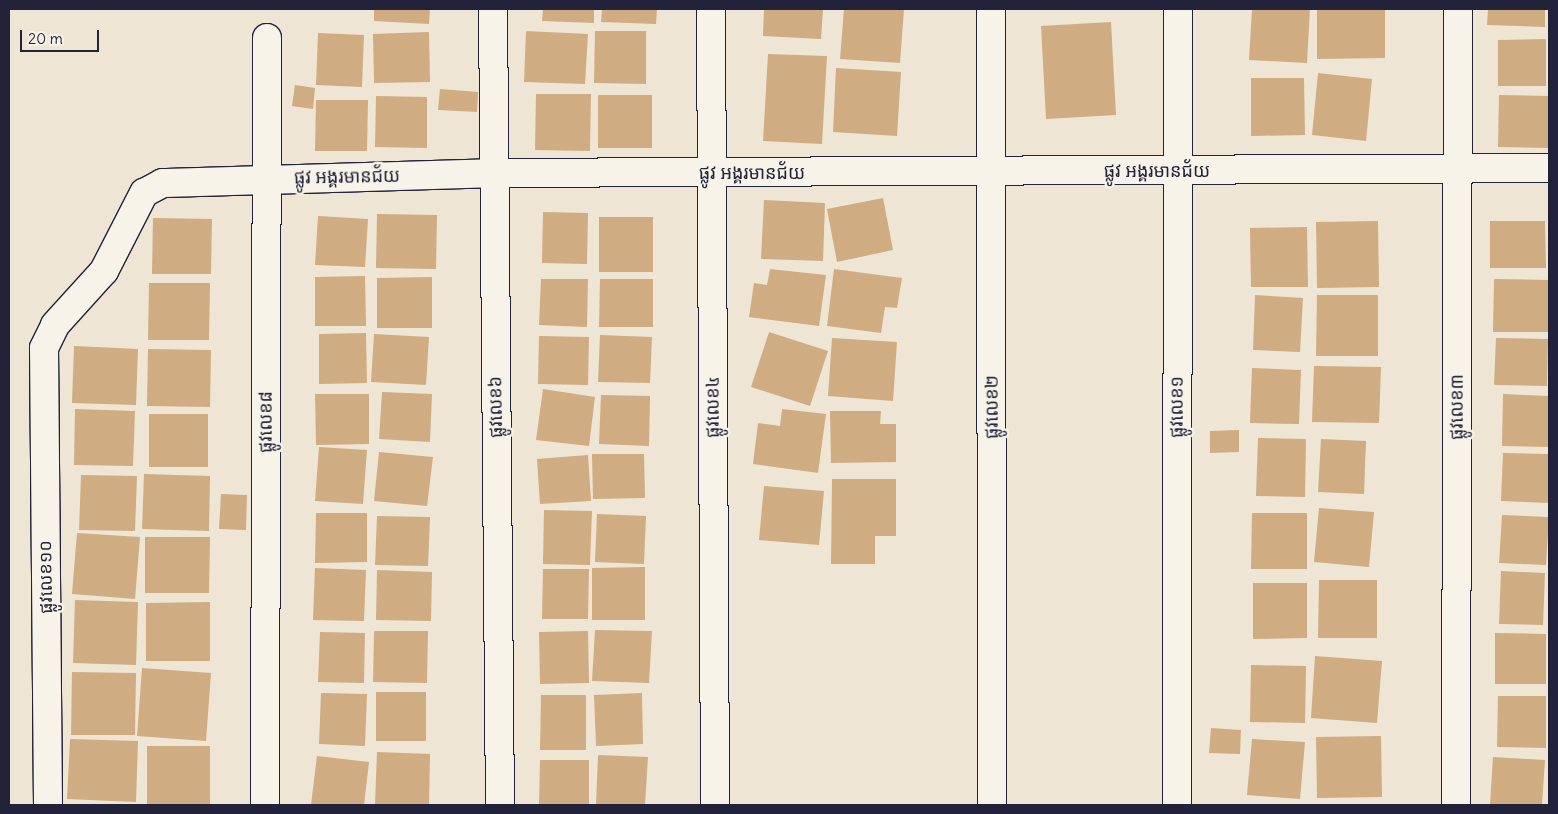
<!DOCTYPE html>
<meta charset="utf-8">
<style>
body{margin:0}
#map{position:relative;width:1558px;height:814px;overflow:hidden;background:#efe5d4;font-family:Delius,"Noto Sans Khmer",sans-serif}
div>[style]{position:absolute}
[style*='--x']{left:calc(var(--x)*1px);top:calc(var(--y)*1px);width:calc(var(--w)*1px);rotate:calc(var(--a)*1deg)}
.building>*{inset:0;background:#cfac82}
.roads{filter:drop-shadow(1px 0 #22223b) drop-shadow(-1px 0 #22223b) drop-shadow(0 1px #22223b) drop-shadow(0 -1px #22223b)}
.street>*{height:28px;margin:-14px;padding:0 14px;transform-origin:14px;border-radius:14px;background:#f7f3e8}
span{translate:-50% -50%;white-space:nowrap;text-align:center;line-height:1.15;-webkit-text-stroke:5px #f7f3e8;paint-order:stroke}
.street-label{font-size:18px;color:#22223b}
.frame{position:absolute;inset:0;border:10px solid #22223b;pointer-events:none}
.scale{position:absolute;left:20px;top:30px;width:79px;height:22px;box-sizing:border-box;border:2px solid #22223b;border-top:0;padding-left:6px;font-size:15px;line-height:18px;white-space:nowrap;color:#22223b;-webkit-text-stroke:4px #f7f3e8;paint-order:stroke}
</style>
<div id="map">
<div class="building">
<i style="clip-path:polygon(374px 9px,430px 9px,429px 24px,374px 21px)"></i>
<i style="clip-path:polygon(543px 9px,594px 9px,594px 23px,542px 21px)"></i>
<i style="clip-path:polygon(602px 9px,657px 9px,656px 24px,601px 22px)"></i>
<i style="clip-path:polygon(764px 9px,823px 9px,821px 39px,763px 36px)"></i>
<i style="clip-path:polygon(844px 9px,904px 9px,900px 63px,840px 59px)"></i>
<i style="clip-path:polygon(1252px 9px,1310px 9px,1307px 63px,1249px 60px)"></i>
<i style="clip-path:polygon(1317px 9px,1385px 9px,1385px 58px,1317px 59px)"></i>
<i style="clip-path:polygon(1488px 9px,1545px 9px,1545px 27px,1487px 25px)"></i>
<i style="clip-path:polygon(1111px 22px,1116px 115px,1046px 119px,1041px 26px)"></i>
<i style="clip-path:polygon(526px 31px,588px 34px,585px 84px,524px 82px)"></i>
<i style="clip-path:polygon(595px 31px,646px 31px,646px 84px,594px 83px)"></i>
<i style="clip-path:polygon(429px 32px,430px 82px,374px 83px,373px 34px)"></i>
<i style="clip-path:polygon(318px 33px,364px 35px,362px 87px,316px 85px)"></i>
<i style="clip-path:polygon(1546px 39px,1546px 86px,1498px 86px,1498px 40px)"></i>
<i style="clip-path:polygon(768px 54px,827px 56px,822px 144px,763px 141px)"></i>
<i style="clip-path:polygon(836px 68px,901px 72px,897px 136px,833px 132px)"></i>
<i style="clip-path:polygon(1318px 73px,1372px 79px,1366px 141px,1312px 135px)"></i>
<i style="clip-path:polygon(1251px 78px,1304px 78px,1305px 135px,1251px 136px)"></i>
<i style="clip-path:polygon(295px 85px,315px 88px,313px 109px,292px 106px)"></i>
<i style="clip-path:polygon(440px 89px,478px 92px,477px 112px,438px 110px)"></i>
<i style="clip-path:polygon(536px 94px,591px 94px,590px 151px,535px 150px)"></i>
<i style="clip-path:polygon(598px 95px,652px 95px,652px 148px,598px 148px)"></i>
<i style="clip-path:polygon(1499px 95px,1549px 96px,1548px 148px,1498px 147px)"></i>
<i style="clip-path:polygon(376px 96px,427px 97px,427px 148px,375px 147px)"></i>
<i style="clip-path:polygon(316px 100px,368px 100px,367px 151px,315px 151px)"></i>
<i style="clip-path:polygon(883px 198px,893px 250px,837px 262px,827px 209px)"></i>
<i style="clip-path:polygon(764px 200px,825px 203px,823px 261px,761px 259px)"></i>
<i style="clip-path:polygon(543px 212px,588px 213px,587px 264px,542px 263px)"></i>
<i style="clip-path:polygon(377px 214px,437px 215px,436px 269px,376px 268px)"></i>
<i style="clip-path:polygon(318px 216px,368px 219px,365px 267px,315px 265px)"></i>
<i style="clip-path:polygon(599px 217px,653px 217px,653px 272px,599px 272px)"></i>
<i style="clip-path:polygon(153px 218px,212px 219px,211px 274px,152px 274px)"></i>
<i style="clip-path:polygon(1378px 221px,1379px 287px,1317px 288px,1316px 222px)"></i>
<i style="clip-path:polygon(1490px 221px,1545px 221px,1546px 268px,1490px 268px)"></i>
<i style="clip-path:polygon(1307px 227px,1308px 287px,1251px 287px,1250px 228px)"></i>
<i style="clip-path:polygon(770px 269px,826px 275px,819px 326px,749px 317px,754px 283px,767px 285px)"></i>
<i style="clip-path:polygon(834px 269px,902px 278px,897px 308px,885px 307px,881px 333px,827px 326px)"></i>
<i style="clip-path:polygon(365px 276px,366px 326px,315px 326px,315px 277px)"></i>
<i style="clip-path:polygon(432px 277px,432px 328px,377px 328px,377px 278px)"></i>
<i style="clip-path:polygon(541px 279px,588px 279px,587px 327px,539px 325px)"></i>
<i style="clip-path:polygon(600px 279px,653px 279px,653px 327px,599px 327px)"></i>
<i style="clip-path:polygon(1494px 279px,1549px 280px,1548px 332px,1493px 332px)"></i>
<i style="clip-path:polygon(149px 283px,210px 283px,209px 340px,148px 340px)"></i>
<i style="clip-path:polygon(1255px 295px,1303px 298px,1300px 352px,1253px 350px)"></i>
<i style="clip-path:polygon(1317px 295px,1378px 295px,1378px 356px,1316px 356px)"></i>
<i style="clip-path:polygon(769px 332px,828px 351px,810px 406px,751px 387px)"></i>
<i style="clip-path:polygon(366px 333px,367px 383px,319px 384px,319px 334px)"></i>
<i style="clip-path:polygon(374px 334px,429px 337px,426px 385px,371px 382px)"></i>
<i style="clip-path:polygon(600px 335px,652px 337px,650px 383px,598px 382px)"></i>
<i style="clip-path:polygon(539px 336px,589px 337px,588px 385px,538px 384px)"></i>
<i style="clip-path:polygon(832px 338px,897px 342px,893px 401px,828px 396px)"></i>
<i style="clip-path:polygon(1496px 338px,1548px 339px,1547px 386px,1494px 385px)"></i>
<i style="clip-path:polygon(74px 346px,138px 349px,136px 405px,72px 403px)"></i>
<i style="clip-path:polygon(148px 349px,211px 350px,210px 407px,147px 406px)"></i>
<i style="clip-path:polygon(1314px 366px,1381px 367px,1379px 423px,1312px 422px)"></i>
<i style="clip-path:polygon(1252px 368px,1301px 370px,1299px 424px,1250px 423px)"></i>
<i style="clip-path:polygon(543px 389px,595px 397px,589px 446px,536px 440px)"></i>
<i style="clip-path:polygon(382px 392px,432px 394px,430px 442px,379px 439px)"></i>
<i style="clip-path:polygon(315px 394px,369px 394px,369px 444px,316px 445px)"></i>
<i style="clip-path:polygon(1503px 394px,1549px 396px,1549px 447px,1502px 446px)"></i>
<i style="clip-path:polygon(601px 395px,650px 396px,649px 446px,599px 444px)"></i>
<i style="clip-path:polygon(75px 409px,135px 411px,133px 466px,74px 465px)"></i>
<i style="clip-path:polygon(782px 409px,826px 414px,818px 473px,753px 464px,758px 423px,780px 426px)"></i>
<i style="clip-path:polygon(830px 411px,881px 411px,880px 424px,896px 424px,896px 462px,831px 463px)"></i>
<i style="clip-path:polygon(149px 414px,208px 414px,208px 467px,149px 467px)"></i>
<i style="clip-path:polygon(1239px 430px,1239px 452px,1210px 453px,1210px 431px)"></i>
<i style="clip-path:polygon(1258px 438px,1306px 439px,1305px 497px,1256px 496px)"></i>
<i style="clip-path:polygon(1321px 439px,1366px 441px,1364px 494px,1318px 492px)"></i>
<i style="clip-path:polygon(319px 447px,367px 450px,363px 504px,315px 501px)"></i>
<i style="clip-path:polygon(379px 452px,433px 457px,427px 506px,374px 501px)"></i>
<i style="clip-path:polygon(1503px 453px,1549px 454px,1549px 503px,1501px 501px)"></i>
<i style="clip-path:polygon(592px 454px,644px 454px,645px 498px,593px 499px)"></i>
<i style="clip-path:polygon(588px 455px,591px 501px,540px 504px,537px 459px)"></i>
<i style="clip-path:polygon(144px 474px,210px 476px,209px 531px,142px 529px)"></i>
<i style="clip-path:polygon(81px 475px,137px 476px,135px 531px,79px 530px)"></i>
<i style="clip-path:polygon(832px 479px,896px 479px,896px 536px,875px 536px,875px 564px,831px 564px)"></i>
<i style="clip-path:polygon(764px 486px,824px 491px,819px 545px,759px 540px)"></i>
<i style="clip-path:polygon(221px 494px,247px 495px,246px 530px,219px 529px)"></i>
<i style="clip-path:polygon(1319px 508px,1374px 512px,1369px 567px,1314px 562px)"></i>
<i style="clip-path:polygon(544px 510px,592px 511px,590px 565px,543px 564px)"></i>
<i style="clip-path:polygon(316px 513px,367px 513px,367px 562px,315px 563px)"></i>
<i style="clip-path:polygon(1252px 513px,1307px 513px,1307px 569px,1251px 569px)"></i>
<i style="clip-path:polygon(597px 514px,646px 516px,644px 564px,595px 562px)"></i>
<i style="clip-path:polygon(1502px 515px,1549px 517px,1546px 565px,1499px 563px)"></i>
<i style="clip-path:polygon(377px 516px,430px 517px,428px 566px,375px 565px)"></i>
<i style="clip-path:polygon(77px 533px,140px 537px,135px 599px,72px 594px)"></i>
<i style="clip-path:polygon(145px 537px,210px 537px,209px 593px,145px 593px)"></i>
<i style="clip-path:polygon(645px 567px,645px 620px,592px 620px,592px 568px)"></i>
<i style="clip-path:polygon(315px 568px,366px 570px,364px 621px,313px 620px)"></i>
<i style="clip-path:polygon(543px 569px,589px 569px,588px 619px,542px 619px)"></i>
<i style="clip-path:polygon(377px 570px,432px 572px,431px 621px,376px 620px)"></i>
<i style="clip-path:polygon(1501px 571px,1545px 573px,1543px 625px,1499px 624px)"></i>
<i style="clip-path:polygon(1319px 580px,1377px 580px,1377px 638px,1318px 638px)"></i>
<i style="clip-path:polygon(1253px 583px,1307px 583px,1307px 638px,1253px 639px)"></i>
<i style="clip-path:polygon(75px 600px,138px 602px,136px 665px,73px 663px)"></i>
<i style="clip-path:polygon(210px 602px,210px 661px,146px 661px,146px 603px)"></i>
<i style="clip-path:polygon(595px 630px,652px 631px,649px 683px,592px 681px)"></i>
<i style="clip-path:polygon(374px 631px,428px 631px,427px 683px,373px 682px)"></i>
<i style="clip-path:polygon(588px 631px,589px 683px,540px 684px,539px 632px)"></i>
<i style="clip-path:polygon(320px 632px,365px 633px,364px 683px,318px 682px)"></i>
<i style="clip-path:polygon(1495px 633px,1546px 634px,1546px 684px,1495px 684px)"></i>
<i style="clip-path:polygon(1315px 656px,1382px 661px,1377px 723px,1311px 718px)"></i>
<i style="clip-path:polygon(1251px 665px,1306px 666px,1305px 723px,1250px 722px)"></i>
<i style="clip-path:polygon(142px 668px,211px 673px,206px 741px,137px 736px)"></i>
<i style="clip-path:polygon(72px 672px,136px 673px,135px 735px,71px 735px)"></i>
<i style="clip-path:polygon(376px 692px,426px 692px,426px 741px,376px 741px)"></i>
<i style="clip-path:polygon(321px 693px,367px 694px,365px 746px,319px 744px)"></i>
<i style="clip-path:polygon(642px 693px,643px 744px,596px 746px,594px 695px)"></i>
<i style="clip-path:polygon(541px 695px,586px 695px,586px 750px,540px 750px)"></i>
<i style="clip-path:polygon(1498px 696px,1546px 696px,1546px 748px,1497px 747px)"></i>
<i style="clip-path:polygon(1211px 728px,1241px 730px,1240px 754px,1209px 753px)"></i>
<i style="clip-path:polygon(1381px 736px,1382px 797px,1317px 798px,1316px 737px)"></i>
<i style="clip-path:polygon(70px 739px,138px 741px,136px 802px,67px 799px)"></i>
<i style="clip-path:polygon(1252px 739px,1305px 742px,1300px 799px,1247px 795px)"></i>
<i style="clip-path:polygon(147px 746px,210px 746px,210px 804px,147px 804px)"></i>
<i style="clip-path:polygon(377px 752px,430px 754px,429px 805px,375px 805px)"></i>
<i style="clip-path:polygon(598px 755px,648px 757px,645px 805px,596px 805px)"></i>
<i style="clip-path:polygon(317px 756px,369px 762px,364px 805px,311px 805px)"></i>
<i style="clip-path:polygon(1493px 757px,1545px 760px,1542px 805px,1490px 805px)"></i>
<i style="clip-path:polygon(540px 760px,589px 760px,589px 805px,539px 805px)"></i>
</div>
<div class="roads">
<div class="street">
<i style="--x:493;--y:9;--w:796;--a:89.5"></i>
<i style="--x:711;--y:9;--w:796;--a:89.71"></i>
<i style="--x:991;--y:9;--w:796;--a:89.93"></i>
<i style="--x:48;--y:805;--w:457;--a:-90.5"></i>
<i style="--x:44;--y:348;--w:25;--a:-64"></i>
<i style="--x:55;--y:325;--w:73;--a:-47.8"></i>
<i style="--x:104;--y:271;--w:88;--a:-62.9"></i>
<i style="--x:144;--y:193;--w:21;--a:-28"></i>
<i style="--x:163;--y:183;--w:330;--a:-1.7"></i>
<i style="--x:493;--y:173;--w:1056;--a:-0.27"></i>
<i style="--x:265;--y:805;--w:767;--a:-89.85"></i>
<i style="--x:1177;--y:805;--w:796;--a:-89.93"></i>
<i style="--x:1456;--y:805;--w:796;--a:-89.86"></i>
</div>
</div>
<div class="street-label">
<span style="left:1157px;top:171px">ផ្លូវ អង្គរមានជ័យ</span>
<span style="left:752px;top:173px">ផ្លូវ អង្គរមានជ័យ</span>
<span style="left:347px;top:177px;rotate:-1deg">ផ្លូវ អង្គរមានជ័យ</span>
<span style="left:496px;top:407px;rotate:-91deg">ផ្លូវលេខ៦</span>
<span style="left:713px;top:407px;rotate:-90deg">ផ្លូវលេខ៤</span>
<span style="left:992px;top:407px;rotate:-90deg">ផ្លូវលេខ២</span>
<span style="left:1177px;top:407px;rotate:-90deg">ផ្លូវលេខ១</span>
<span style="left:1457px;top:407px;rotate:-90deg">ផ្លូវលេខ៣</span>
<span style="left:266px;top:422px;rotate:-90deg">ផ្លូវលេខ៨</span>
<span style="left:46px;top:577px;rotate:-91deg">ផ្លូវលេខ១០</span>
</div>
<div class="frame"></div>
<div class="scale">20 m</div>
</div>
